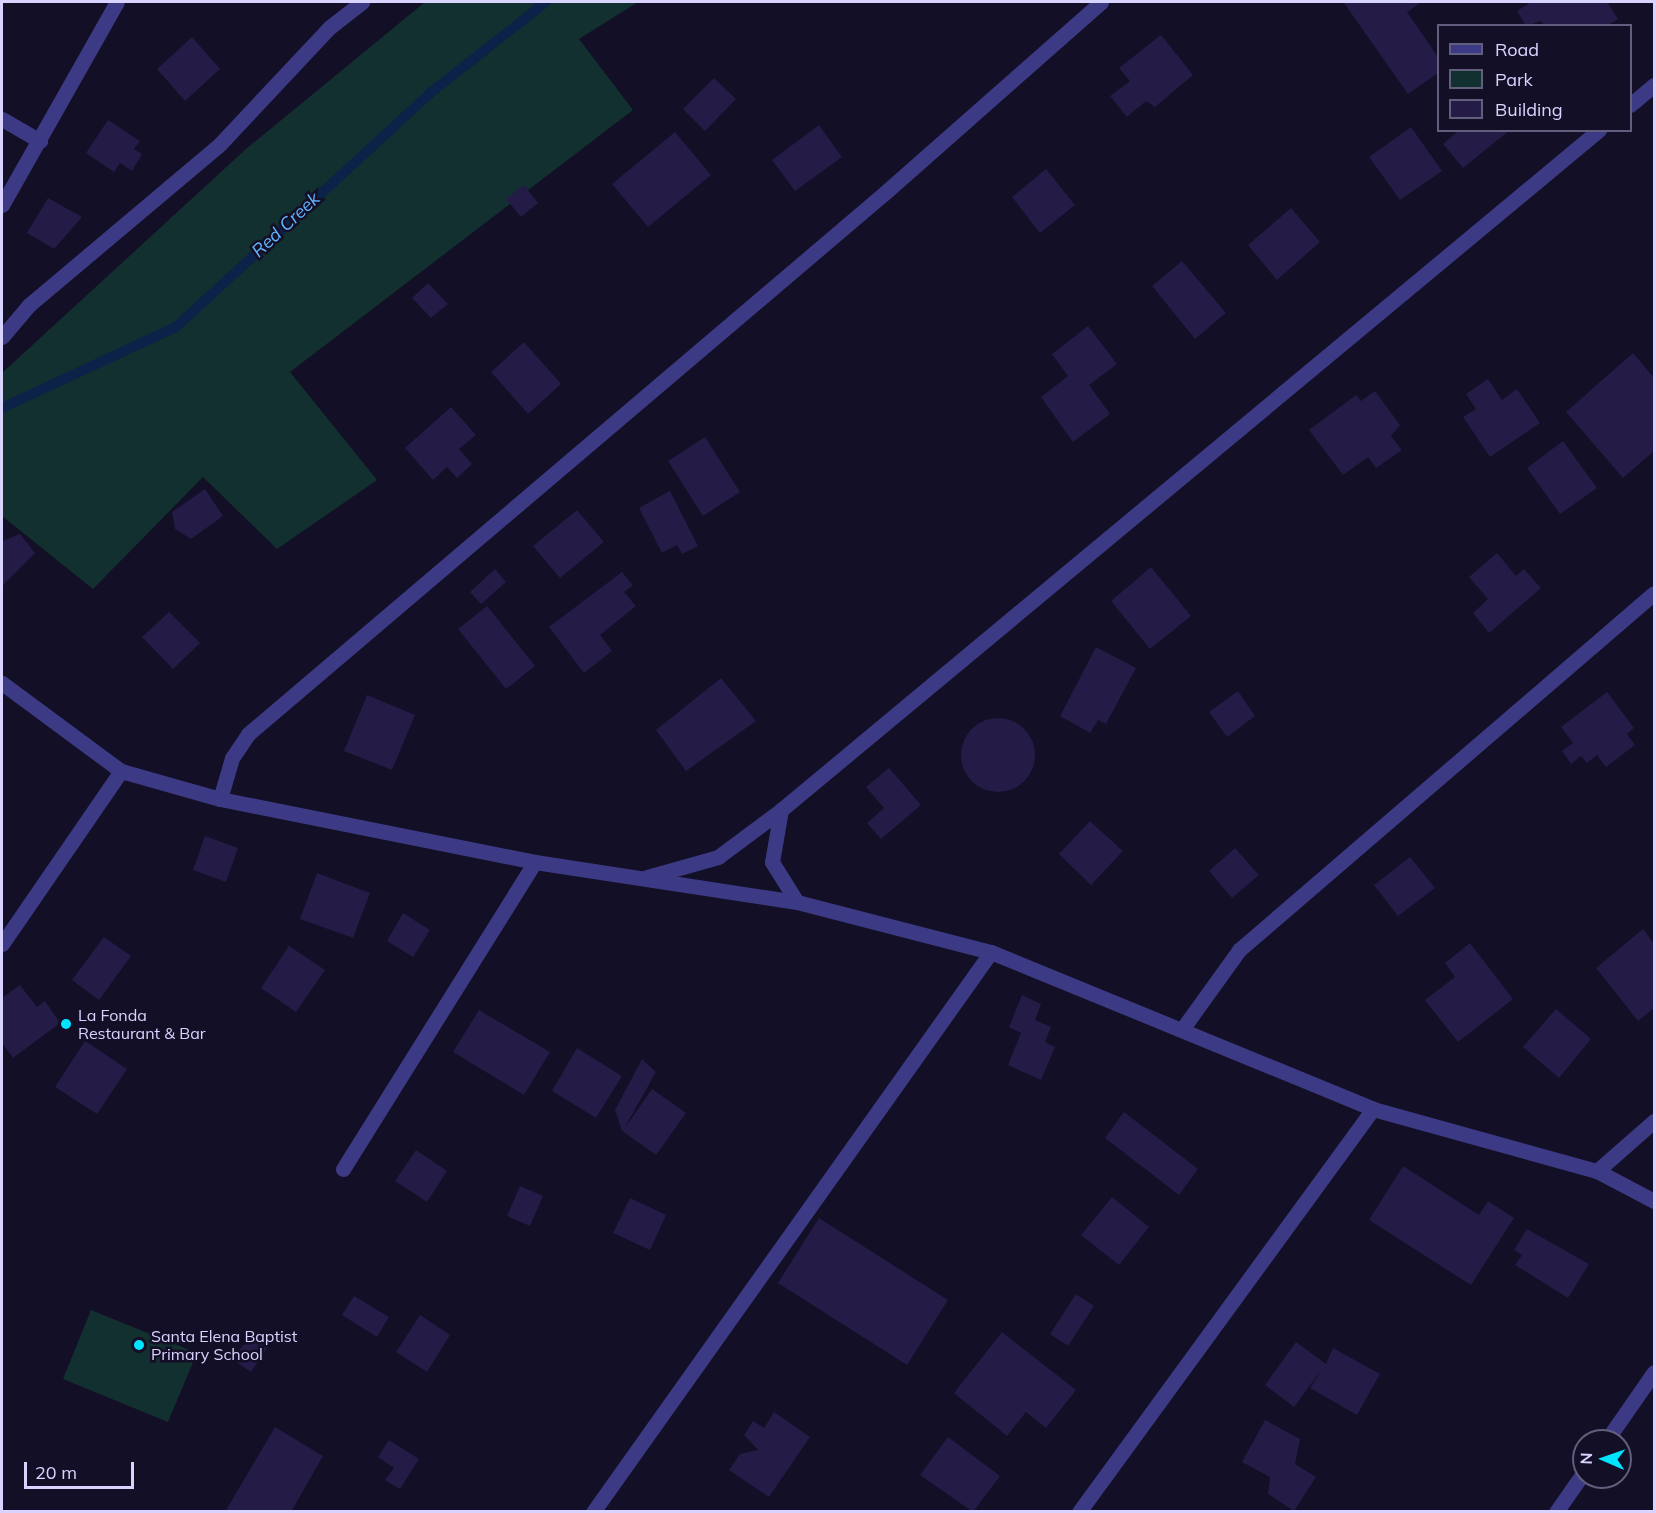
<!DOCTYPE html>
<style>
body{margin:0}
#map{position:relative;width:1656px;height:1513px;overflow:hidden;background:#130f26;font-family:Mulish,sans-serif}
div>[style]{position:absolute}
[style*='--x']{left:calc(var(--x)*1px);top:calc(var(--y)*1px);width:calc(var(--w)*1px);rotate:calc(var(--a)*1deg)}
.green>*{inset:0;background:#12302f}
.stream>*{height:10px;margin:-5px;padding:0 5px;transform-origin:5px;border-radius:5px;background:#0c2248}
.building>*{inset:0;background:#241b47}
.round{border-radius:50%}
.minor>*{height:15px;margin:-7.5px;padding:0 7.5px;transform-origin:7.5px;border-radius:7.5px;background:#3d3a85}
.dots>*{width:16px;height:16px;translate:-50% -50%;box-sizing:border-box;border:3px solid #130f26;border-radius:50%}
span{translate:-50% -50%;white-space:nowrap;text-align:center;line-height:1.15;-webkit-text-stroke:5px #130f26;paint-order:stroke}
.poi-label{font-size:16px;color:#d9d4ff}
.left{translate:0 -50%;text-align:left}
.water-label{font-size:18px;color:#62b6ff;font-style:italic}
.frame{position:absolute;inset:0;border:3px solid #d9d4ff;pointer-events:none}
.legend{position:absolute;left:1437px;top:24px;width:195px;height:108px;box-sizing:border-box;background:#130f26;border:2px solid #625e7d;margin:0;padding:8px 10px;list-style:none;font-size:18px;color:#d9d4ff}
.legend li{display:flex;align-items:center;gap:12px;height:30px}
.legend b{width:30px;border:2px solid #625e7d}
.north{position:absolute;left:1572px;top:1429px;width:60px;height:60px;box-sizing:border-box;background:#130f26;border:2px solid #625e7d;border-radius:50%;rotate:272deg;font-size:16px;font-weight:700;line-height:24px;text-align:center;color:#d9d4ff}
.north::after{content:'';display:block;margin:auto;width:21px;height:27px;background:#00e5ff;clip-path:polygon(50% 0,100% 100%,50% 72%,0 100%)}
.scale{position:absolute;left:24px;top:1462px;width:110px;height:27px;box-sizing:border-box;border:3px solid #d9d4ff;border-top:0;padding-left:8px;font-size:18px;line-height:21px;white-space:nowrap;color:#d9d4ff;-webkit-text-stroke:4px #130f26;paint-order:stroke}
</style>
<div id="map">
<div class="green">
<i style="clip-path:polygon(425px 2px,638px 2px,579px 39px,633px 110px,290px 372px,377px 480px,277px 549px,203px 477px,93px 589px,2px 516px,2px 373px,246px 149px)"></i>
<i style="clip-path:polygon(91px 1310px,197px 1353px,168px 1422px,63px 1379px)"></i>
</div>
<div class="stream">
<i style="--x:2;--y:408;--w:192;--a:-25"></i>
<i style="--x:176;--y:327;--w:344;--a:-42.6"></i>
<i style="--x:429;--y:94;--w:149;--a:-38.2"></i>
</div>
<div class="building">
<i style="clip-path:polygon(1422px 2px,1407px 12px,1438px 57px,1438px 73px,1408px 94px,1344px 3px)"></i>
<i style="clip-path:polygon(1531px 2px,1607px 2px,1618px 19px,1607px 26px,1544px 26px,1541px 21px,1526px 26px,1517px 11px)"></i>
<i style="clip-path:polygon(1161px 35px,1193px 75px,1155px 107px,1146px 101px,1127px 117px,1110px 96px,1130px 81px,1119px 68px)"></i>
<i style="clip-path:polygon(192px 37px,220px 69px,185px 101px,157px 69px)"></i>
<i style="clip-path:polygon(714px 78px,736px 99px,705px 131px,683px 109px)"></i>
<i style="clip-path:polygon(108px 120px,140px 141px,134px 149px,142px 154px,132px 171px,120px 163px,114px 172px,86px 153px)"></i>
<i style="clip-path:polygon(819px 125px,842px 157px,795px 191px,772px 160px)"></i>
<i style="clip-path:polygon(1411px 127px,1442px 171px,1400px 200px,1369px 157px)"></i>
<i style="clip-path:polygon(1459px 130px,1510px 130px,1463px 168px,1443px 144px)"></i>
<i style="clip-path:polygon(675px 132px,711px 175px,648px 227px,612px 184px)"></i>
<i style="clip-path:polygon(1046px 169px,1075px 205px,1040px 233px,1012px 197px)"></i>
<i style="clip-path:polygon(524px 185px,538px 203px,521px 217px,506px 199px)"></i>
<i style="clip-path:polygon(48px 198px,82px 217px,54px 249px,27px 233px)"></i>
<i style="clip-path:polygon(1291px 208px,1320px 242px,1277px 280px,1248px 245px)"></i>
<i style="clip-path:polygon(1182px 261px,1226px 313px,1195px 339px,1152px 286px)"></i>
<i style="clip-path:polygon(428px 283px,448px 304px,431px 318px,412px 298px)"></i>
<i style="clip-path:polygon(1088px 326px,1117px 364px,1089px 385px,1110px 414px,1073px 442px,1041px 397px,1068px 376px,1052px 354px)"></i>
<i style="clip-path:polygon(524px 342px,561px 384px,528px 414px,491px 372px)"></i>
<i style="clip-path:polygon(1633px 353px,1654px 378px,1654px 451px,1623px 478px,1566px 412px)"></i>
<i style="clip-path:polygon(1488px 379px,1502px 400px,1517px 389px,1540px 423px,1490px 457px,1463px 417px,1476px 409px,1466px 394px)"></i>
<i style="clip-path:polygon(1375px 391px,1400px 425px,1391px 436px,1402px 450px,1376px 468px,1368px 457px,1343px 475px,1309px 430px,1356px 395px,1361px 401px)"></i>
<i style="clip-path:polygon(451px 407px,476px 435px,459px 449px,472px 464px,457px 478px,447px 467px,433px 480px,405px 448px)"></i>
<i style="clip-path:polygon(705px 437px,740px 492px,703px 516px,668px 461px)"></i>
<i style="clip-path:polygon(1563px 441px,1597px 488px,1560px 514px,1527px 468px)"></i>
<i style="clip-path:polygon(205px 489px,223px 516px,191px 539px,175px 529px,172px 512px)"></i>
<i style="clip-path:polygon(670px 491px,698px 546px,682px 554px,677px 545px,662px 553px,639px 508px)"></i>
<i style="clip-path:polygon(577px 510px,604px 542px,560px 578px,533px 546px)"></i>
<i style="clip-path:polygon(20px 534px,35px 553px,2px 586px,2px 541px)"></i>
<i style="clip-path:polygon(1497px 553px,1516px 576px,1524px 569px,1541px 588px,1489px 633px,1473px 613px,1488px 599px,1469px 577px)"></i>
<i style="clip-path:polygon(1151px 567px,1191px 616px,1150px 649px,1111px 601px)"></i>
<i style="clip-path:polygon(495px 569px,506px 582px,481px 604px,470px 592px)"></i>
<i style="clip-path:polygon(622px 572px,633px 585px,624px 592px,636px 606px,600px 635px,612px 651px,584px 673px,549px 627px)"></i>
<i style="clip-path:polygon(487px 606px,535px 666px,506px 689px,458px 629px)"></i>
<i style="clip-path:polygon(169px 612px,200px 643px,173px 669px,142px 637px)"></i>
<i style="clip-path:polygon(1096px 647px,1136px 668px,1106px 724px,1098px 720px,1090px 733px,1060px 716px)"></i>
<i style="clip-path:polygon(721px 678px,756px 721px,686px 771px,656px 730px)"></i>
<i style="clip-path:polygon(1238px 691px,1255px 716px,1227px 737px,1209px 712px)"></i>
<i style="clip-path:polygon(1607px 692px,1634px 728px,1627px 734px,1635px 745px,1606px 767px,1597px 755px,1587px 763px,1581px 756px,1571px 764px,1562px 751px,1573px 743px,1561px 727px)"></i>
<i style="clip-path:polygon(367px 695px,415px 715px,392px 770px,344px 751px)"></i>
<i class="round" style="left:961px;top:718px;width:74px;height:74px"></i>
<i style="clip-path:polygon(889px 768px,921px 805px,881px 839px,867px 823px,884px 808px,866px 787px)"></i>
<i style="clip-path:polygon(1090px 821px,1123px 851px,1091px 885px,1059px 854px)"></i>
<i style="clip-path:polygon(205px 836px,238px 848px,226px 882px,193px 870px)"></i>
<i style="clip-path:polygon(1235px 848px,1259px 875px,1232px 898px,1209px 871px)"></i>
<i style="clip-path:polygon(1410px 857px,1435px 888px,1398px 916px,1374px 885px)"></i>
<i style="clip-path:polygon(317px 873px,370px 893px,353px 938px,300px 919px)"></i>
<i style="clip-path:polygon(403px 913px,430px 930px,413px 957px,387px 941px)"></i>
<i style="clip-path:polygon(1643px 929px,1654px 944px,1654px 1008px,1638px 1021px,1596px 968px)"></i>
<i style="clip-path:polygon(104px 937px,131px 956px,99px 1000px,72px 980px)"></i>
<i style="clip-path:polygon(1470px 943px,1513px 999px,1458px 1042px,1425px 1000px,1455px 977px,1445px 963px)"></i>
<i style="clip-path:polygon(289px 946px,325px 970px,296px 1012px,261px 988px)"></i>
<i style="clip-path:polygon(20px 985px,37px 1007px,45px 1001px,60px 1023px,13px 1058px,2px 1043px,2px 998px)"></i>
<i style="clip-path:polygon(1022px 995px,1041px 1004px,1035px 1020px,1051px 1027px,1045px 1042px,1055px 1047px,1041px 1080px,1008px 1065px,1021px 1033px,1009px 1027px)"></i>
<i style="clip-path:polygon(1556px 1009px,1591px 1039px,1559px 1078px,1523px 1047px)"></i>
<i style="clip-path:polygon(479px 1010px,550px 1052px,524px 1095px,453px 1052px)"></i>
<i style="clip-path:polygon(85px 1041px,127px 1069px,97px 1114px,55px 1087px)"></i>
<i style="clip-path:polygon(577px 1048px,622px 1076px,596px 1118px,552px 1091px)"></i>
<i style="clip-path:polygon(642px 1059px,656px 1072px,624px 1129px,652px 1089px,686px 1113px,656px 1155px,622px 1131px,615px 1110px)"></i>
<i style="clip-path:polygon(1124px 1112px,1198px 1169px,1179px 1195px,1105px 1138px)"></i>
<i style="clip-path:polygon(416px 1150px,447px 1171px,427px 1202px,395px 1181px)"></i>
<i style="clip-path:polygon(1403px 1166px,1479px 1215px,1488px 1201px,1514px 1218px,1471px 1285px,1369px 1220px)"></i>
<i style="clip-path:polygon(520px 1186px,543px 1196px,530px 1226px,507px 1216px)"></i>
<i style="clip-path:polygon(1112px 1197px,1149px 1227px,1119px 1265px,1081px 1235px)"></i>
<i style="clip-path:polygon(630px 1198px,666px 1215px,650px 1250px,613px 1233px)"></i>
<i style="clip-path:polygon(819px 1218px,948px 1300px,907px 1365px,778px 1283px)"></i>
<i style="clip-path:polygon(1527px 1229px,1589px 1264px,1568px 1298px,1515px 1265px,1522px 1255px,1514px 1250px)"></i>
<i style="clip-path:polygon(1076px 1294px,1094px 1306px,1068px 1346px,1050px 1334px)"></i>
<i style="clip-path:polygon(354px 1296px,389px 1317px,377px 1337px,342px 1315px)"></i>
<i style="clip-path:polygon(420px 1315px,450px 1335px,427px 1372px,396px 1352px)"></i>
<i style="clip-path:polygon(254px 1329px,269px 1345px,251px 1372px,233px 1360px)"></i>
<i style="clip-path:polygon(1002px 1332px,1076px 1390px,1046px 1428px,1026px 1412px,1007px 1436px,954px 1393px)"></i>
<i style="clip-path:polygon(1296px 1342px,1326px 1364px,1333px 1348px,1380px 1374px,1357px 1415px,1310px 1388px,1322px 1369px,1294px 1407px,1265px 1385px)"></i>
<i style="clip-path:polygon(774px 1412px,810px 1437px,769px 1497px,729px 1470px,740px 1454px,758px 1450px,744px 1435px,753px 1421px,764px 1428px)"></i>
<i style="clip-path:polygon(1265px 1420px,1300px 1439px,1295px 1464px,1316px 1477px,1294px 1511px,1268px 1494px,1270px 1477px,1242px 1462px)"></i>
<i style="clip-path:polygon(275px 1427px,323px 1456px,291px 1512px,225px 1512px)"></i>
<i style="clip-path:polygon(948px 1437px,1000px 1476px,973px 1512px,920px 1475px)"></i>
<i style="clip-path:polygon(389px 1440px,419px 1459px,400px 1489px,385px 1480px,394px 1468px,378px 1457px)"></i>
</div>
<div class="minor">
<i style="--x:1630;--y:105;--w:31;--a:-40"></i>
<i style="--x:2;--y:119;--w:44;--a:30.1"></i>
<i style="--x:2;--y:205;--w:233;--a:-60.5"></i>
<i style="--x:2;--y:337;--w:42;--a:-49.8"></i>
<i style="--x:29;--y:305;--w:250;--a:-40.1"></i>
<i style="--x:220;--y:144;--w:161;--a:-46.8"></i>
<i style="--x:330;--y:27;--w:41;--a:-38"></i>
<i style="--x:2;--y:683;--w:148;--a:36.5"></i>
<i style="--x:121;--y:771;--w:103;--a:15.8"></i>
<i style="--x:220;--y:799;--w:321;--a:11.3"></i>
<i style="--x:535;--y:862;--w:265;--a:8.7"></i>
<i style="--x:797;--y:902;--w:200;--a:14.5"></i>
<i style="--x:991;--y:952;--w:413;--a:22.3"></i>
<i style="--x:1373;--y:1109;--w:232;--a:15.5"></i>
<i style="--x:1597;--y:1171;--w:64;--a:27.8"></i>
<i style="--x:220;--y:799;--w:43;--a:-73.7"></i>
<i style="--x:232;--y:758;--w:29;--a:-56"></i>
<i style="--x:248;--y:734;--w:840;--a:-40.36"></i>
<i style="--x:888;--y:190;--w:284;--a:-41.4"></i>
<i style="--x:781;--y:810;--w:53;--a:99.8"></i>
<i style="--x:772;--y:862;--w:47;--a:58"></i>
<i style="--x:647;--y:877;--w:74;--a:-15.7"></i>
<i style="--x:718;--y:857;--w:79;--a:-36.7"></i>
<i style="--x:781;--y:810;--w:1064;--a:-39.74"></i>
<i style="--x:2;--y:944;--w:210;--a:-55.5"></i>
<i style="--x:1183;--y:1028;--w:96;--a:-54.3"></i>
<i style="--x:1239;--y:950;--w:547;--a:-40.7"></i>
<i style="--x:343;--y:1169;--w:362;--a:-58"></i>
<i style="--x:1597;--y:1171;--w:76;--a:-41.3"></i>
<i style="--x:1606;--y:1441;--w:84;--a:-55.2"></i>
<i style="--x:593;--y:1512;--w:687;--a:-54.6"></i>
<i style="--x:1079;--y:1512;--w:499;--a:-53.9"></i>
<i style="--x:1556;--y:1512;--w:49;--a:-55"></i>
</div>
<div class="dots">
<i style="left:66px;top:1024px;background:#00e5ff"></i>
<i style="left:139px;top:1345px;background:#00e5ff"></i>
</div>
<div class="poi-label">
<span class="left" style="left:78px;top:1024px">La Fonda<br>Restaurant &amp; Bar</span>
<span class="left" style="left:151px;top:1345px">Santa Elena Baptist<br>Primary School</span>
</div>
<div class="water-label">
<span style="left:286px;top:225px;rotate:-43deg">Red Creek</span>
</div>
<div class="frame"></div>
<ul class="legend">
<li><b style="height:8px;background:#3d3a85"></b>Road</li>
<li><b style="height:16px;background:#12302f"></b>Park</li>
<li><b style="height:16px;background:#241b47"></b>Building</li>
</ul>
<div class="north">N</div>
<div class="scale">20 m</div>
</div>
